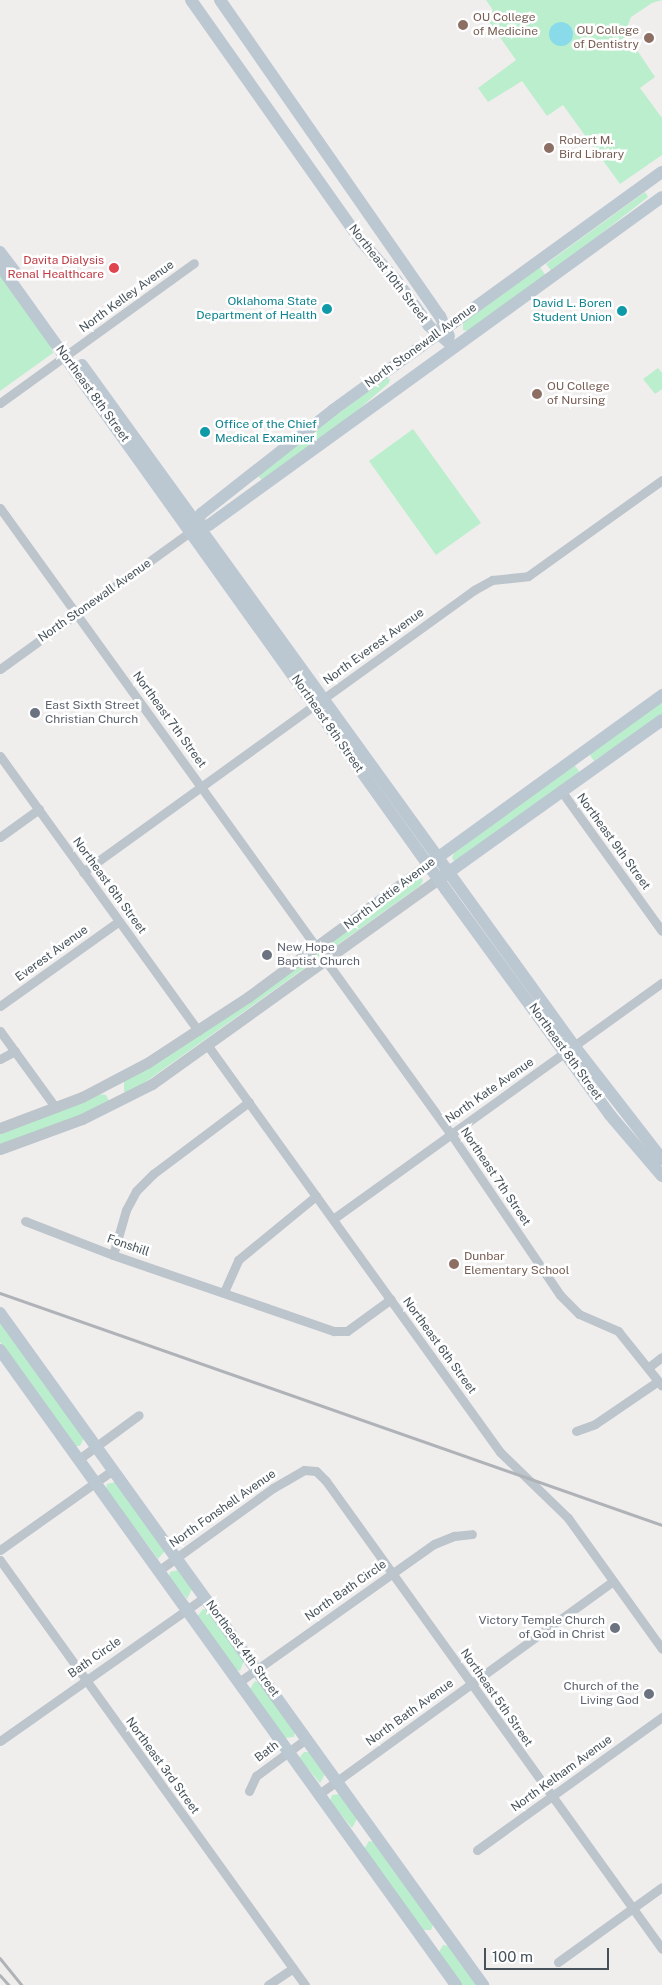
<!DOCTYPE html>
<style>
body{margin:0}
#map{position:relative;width:662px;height:1985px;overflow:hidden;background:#f0eded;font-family:"Public Sans",sans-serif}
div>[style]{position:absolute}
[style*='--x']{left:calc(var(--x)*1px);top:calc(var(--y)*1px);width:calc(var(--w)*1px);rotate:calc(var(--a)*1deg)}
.green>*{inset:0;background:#bec}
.water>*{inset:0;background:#89dbea}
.round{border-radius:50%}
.minor>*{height:9px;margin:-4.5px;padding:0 4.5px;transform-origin:4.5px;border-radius:4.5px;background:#bcc5cc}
.tertiary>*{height:11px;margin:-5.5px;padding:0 5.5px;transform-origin:5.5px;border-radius:5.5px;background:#bcc5cc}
.secondary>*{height:12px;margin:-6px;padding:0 6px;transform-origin:6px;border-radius:6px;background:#bbc7d1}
.rail>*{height:2.5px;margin:-1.25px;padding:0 1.25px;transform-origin:1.25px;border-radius:1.25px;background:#afb3b8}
.dots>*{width:14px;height:14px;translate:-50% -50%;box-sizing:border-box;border:2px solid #fff;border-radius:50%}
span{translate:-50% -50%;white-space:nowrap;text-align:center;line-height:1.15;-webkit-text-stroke:5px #fff;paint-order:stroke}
.education-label{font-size:12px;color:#785e54}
.left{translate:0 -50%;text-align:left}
.right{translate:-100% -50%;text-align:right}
.health-label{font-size:12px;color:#be3a42}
.street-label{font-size:12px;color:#46525a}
.culture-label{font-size:12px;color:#0d838f}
.worship-label{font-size:12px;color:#5b616d}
.scale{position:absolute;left:484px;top:1948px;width:125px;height:22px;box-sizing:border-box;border:2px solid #46525a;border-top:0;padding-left:6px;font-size:15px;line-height:18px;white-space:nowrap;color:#46525a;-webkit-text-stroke:4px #fff;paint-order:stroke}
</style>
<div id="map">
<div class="green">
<i style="clip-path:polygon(486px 0,662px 0,652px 3px,631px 17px,625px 32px,655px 77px,640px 88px,662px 118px,662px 155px,620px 184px,563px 105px,547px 116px,522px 81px,488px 102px,478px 88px,516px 60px,485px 16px,493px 10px)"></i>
<i style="clip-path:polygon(645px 192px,648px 197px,552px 272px,546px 264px)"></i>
<i style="clip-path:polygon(540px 267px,546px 276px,468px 331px,463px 330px,463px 323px)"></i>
<i style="clip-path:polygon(0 275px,50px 345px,53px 353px,0 391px)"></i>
<i style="clip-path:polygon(658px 368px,662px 373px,662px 389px,655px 394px,643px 379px)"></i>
<i style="clip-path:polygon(386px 378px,390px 379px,389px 383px,350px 417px,262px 480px,259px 477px,261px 471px)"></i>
<i style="clip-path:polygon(413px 429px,481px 523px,436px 555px,369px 461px)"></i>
<i style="clip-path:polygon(662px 698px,662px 715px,594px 761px,590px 755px,592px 748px)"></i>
<i style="clip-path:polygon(569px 766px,575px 766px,579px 771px,577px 777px,455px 862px,452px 858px,454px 853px)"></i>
<i style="clip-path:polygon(420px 876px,423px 880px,421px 885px,130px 1093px,124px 1092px,124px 1080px)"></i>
<i style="clip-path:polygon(97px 1094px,106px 1095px,109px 1101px,103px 1107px,0 1147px,0 1132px)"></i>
<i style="clip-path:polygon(0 1321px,84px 1438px,80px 1446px,75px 1446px,0 1342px)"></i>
<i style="clip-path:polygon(115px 1482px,165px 1551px,158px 1559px,106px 1489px,107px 1484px)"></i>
<i style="clip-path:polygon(178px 1570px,192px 1589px,187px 1599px,169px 1577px,170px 1572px)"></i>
<i style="clip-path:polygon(203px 1609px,207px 1610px,244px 1661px,240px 1671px,235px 1669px,197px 1617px)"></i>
<i style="clip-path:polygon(255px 1681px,260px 1683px,295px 1731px,294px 1737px,285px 1738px,250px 1689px)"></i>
<i style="clip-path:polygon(304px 1752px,309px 1752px,325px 1774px,320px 1783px,299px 1758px)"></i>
<i style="clip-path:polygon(339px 1794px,357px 1819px,352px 1828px,330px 1801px,332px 1795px)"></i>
<i style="clip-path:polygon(369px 1841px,374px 1842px,433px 1925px,431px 1930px,423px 1930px,364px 1849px)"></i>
<i style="clip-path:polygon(443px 1945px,448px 1946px,476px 1985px,462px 1985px,439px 1952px)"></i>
</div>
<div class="water">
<i class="round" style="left:549px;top:22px;width:24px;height:24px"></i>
</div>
<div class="minor">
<i style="--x:0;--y:403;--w:239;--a:-35.8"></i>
<i style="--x:0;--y:508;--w:542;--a:54.23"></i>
<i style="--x:0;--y:669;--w:234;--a:-35.8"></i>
<i style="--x:0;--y:756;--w:339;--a:54.2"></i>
<i style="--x:562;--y:792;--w:171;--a:54.3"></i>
<i style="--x:0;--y:837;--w:48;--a:-35.7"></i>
<i style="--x:83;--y:872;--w:482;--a:-35.8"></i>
<i style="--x:474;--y:590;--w:21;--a:-29"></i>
<i style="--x:492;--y:580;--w:36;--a:-6"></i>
<i style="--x:528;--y:576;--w:165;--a:-35.6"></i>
<i style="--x:326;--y:961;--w:213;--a:54.2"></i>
<i style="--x:451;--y:1134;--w:194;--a:55.9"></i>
<i style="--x:560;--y:1295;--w:27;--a:45"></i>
<i style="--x:579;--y:1314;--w:43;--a:23.6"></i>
<i style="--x:618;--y:1331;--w:70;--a:51.3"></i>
<i style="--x:0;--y:1006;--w:146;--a:-35.5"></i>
<i style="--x:0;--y:1031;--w:95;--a:54"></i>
<i style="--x:208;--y:1046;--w:500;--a:54.28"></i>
<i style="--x:500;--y:1452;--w:95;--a:44.1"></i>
<i style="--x:568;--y:1518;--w:161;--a:54.3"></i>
<i style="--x:0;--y:1059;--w:17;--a:-28"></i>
<i style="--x:333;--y:1219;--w:405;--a:-35.7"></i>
<i style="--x:25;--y:1221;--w:94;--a:21.1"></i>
<i style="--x:113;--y:1255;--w:234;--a:19"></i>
<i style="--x:334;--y:1331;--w:13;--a:0"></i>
<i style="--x:347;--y:1331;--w:54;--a:-36"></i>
<i style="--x:113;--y:1255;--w:47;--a:-73.9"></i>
<i style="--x:126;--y:1210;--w:21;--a:-62"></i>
<i style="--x:136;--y:1191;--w:24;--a:-45"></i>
<i style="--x:153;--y:1174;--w:120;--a:-36.9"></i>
<i style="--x:224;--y:1292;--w:35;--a:-66"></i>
<i style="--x:238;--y:1260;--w:101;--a:-39.4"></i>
<i style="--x:649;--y:1367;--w:16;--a:-38"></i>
<i style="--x:576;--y:1431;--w:20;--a:-20"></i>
<i style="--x:595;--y:1424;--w:76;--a:-34.3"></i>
<i style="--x:79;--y:1459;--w:74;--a:-36.3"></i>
<i style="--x:0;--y:1550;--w:138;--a:-35.3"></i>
<i style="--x:0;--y:1560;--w:523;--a:54.33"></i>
<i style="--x:158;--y:1571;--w:142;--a:-35.8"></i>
<i style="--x:273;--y:1488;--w:36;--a:-30"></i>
<i style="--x:304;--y:1470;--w:12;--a:5"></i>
<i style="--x:316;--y:1471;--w:14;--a:45"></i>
<i style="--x:326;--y:1481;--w:576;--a:54.32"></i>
<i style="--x:239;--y:1682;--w:239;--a:-35.3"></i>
<i style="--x:434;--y:1544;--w:22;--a:-22"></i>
<i style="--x:454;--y:1536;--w:18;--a:-6"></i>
<i style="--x:0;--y:1741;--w:251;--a:-35.1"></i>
<i style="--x:249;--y:1791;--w:17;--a:-65"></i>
<i style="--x:256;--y:1776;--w:62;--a:-36.5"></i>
<i style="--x:319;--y:1794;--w:363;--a:-35.9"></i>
<i style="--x:477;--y:1850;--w:228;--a:-35.7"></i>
<i style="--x:558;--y:1962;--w:128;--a:-35.8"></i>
<i style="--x:268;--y:1985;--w:30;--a:-34"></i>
</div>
<div class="tertiary">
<i style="--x:0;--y:1128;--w:88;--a:-20.7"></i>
<i style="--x:82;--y:1097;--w:73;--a:-27.6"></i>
<i style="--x:147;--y:1063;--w:121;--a:-33.2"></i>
<i style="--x:248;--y:997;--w:222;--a:-36.4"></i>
<i style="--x:0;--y:1149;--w:87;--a:-20.1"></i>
<i style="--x:82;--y:1119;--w:78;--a:-26.6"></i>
<i style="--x:152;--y:1084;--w:352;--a:-35.6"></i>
</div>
<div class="secondary">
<i style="--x:191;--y:0;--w:295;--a:54.8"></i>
<i style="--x:361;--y:241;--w:52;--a:48.1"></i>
<i style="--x:396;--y:280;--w:57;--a:54.3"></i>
<i style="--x:429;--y:326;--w:33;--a:40"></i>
<i style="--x:220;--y:0;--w:385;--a:55.2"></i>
<i style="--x:440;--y:316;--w:22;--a:66"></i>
<i style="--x:0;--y:252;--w:25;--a:53"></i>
<i style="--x:0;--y:266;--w:767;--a:54.44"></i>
<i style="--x:446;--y:890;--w:278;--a:53.9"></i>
<i style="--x:610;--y:1115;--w:80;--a:49.6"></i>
<i style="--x:82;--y:365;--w:842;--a:54.14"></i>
<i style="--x:575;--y:1047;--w:142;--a:52.2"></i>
<i style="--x:193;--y:528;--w:16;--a:-60"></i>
<i style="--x:201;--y:514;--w:168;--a:-38.2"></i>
<i style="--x:333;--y:410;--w:406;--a:-35.9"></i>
<i style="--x:193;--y:531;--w:17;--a:-21"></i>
<i style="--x:209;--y:525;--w:559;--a:-35.91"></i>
<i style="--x:433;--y:861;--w:283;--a:-35.9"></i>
<i style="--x:442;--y:877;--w:270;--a:-35.5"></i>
<i style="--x:0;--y:1313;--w:828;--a:54.29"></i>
<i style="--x:0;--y:1350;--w:782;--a:54.32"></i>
</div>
<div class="rail">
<i style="--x:0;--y:1293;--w:701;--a:19.31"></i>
<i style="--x:0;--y:1958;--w:35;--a:51"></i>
<i style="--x:0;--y:1975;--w:13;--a:48"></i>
</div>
<div class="dots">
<i style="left:463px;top:25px;background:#8d6e63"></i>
<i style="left:649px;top:38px;background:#8d6e63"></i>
<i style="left:549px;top:148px;background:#8d6e63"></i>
<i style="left:114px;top:268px;background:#e0444e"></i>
<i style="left:327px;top:309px;background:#0f9aa8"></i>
<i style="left:622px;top:311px;background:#0f9aa8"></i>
<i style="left:537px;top:394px;background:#8d6e63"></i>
<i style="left:205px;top:432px;background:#0f9aa8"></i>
<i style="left:35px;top:713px;background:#6b7280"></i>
<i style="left:267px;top:955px;background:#6b7280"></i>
<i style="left:454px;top:1264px;background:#8d6e63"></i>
<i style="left:615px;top:1628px;background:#6b7280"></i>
<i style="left:649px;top:1694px;background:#6b7280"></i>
</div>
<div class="education-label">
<span class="left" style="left:473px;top:25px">OU College<br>of Medicine</span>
<span class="right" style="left:639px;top:38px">OU College<br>of Dentistry</span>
<span class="left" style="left:559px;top:148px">Robert M.<br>Bird Library</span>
<span class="left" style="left:547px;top:394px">OU College<br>of Nursing</span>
<span class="left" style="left:464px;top:1264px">Dunbar<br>Elementary School</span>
</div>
<div class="health-label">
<span class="right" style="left:104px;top:268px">Davita Dialysis<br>Renal Healthcare</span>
</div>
<div class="street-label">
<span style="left:388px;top:274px;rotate:52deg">Northeast 10th Street</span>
<span style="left:127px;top:297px;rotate:-36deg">North Kelley Avenue</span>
<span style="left:421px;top:346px;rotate:-36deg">North Stonewall Avenue</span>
<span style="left:92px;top:394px;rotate:54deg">Northeast 8th Street</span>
<span style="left:95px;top:601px;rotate:-35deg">North Stonewall Avenue</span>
<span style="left:374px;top:647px;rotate:-36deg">North Everest Avenue</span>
<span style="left:169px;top:720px;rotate:54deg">Northeast 7th Street</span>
<span style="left:327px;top:724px;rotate:55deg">Northeast 8th Street</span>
<span style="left:613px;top:842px;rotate:54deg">Northeast 9th Street</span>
<span style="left:109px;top:886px;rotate:54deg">Northeast 6th Street</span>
<span style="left:390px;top:894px;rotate:-37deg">North Lottie Avenue</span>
<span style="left:52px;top:954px;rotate:-36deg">Everest Avenue</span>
<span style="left:565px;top:1052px;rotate:54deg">Northeast 8th Street</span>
<span style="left:490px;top:1091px;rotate:-35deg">North Kate Avenue</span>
<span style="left:495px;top:1177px;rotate:56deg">Northeast 7th Street</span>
<span style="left:128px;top:1246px;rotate:19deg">Fonshill</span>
<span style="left:439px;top:1346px;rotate:54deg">Northeast 6th Street</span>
<span style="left:223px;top:1509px;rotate:-35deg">North Fonshell Avenue</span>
<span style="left:346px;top:1591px;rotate:-35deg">North Bath Circle</span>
<span style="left:242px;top:1649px;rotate:54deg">Northeast 4th Street</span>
<span style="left:95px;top:1658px;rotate:-35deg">Bath Circle</span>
<span style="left:496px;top:1698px;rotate:55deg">Northeast 5th Street</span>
<span style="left:410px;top:1713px;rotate:-36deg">North Bath Avenue</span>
<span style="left:267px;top:1752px;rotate:-37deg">Bath</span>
<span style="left:162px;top:1766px;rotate:54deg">Northeast 3rd Street</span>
<span style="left:562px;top:1774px;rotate:-36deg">North Kelham Avenue</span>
</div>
<div class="culture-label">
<span class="right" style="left:317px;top:309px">Oklahoma State<br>Department of Health</span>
<span class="right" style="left:612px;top:311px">David L. Boren<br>Student Union</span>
<span class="left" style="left:215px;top:432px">Office of the Chief<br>Medical Examiner</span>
</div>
<div class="worship-label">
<span class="left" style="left:45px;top:713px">East Sixth Street<br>Christian Church</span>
<span class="left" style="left:277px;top:955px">New Hope<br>Baptist Church</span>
<span class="right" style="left:605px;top:1628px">Victory Temple Church<br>of God in Christ</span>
<span class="right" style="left:639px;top:1694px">Church of the<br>Living God</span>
</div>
<div class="scale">100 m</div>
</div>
